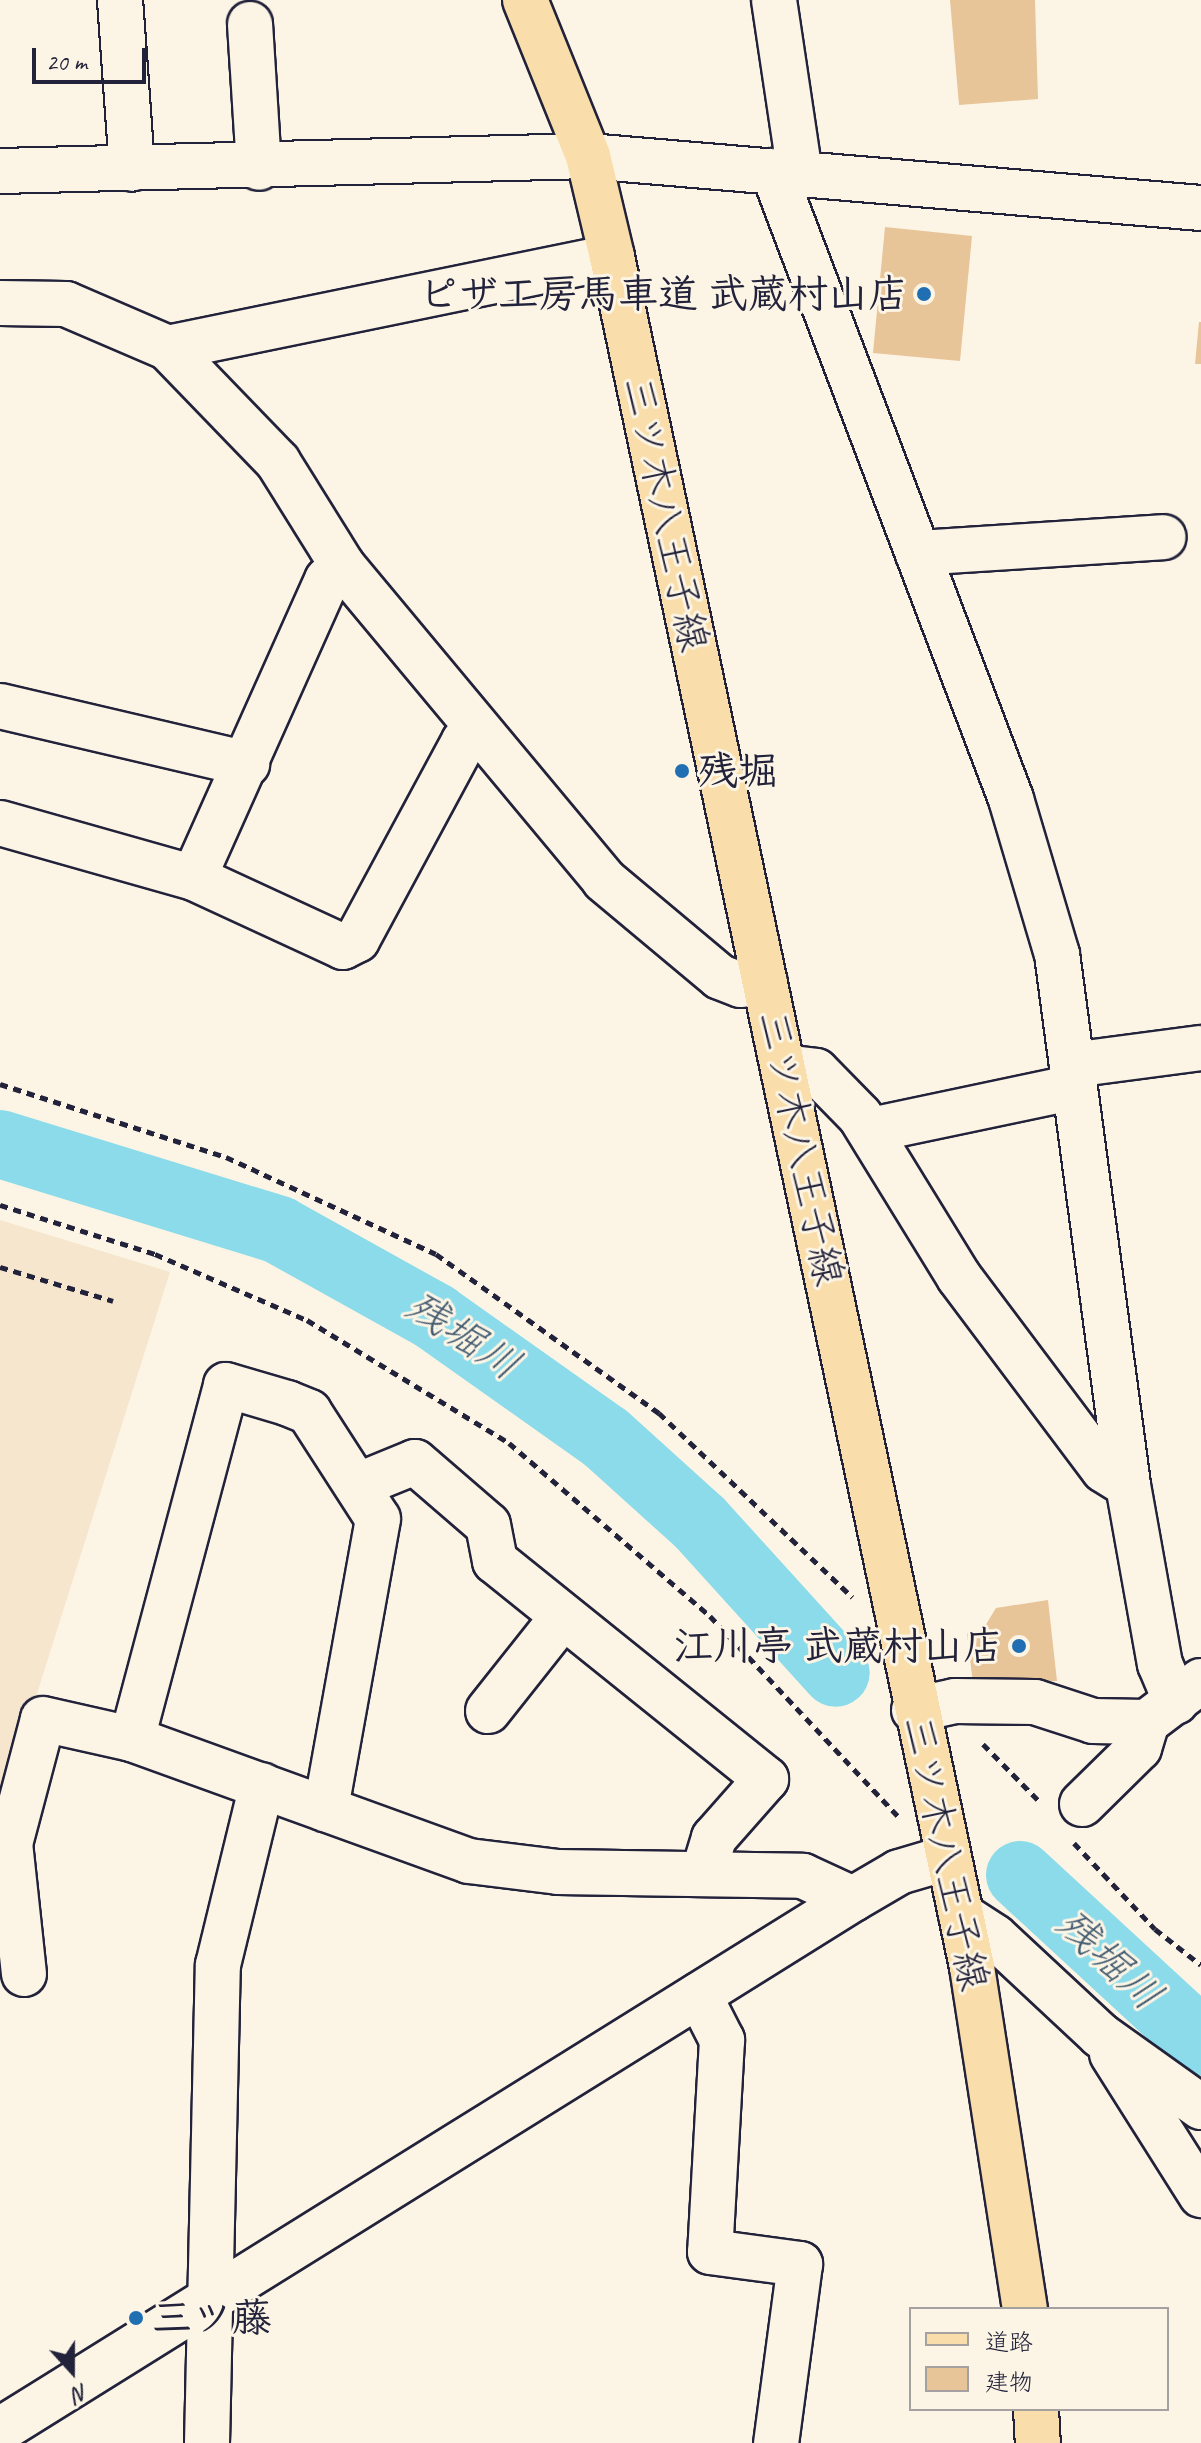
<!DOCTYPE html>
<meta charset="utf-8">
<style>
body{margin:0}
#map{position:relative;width:1201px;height:2443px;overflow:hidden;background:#fcf5e5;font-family:Caveat,"Klee One",sans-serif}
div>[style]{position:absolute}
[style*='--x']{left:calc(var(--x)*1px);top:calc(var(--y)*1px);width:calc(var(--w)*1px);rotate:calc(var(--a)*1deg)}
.built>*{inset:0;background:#f6e6ce}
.river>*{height:68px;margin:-34px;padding:0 34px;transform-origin:34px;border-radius:34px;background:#8cdbea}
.building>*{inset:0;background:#e8c499}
.path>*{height:5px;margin-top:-2.5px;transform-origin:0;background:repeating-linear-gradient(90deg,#22223b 0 8px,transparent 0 14px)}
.roads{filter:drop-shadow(2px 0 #22223b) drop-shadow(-2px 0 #22223b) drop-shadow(0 2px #22223b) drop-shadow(0 -2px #22223b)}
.minor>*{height:44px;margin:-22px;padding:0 22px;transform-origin:22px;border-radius:22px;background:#fcf5e5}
.major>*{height:44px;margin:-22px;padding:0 22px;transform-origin:22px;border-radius:22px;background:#f9deab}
.dots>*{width:22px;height:22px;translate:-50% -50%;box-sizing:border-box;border:4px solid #fcf5e5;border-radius:50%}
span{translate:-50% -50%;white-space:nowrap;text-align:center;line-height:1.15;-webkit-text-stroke:6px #fcf5e5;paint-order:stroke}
.poi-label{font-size:40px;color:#22223b;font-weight:700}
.right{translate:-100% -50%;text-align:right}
.left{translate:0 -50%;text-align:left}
.street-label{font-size:40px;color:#22223b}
.water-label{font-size:42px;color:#425a70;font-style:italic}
.legend{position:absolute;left:909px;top:2307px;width:260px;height:104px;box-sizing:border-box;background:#fcf5e5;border:2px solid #a5a1a1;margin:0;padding:10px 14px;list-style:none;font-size:24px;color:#22223b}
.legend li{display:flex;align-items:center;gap:16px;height:40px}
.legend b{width:40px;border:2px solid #a5a1a1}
.north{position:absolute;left:32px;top:2331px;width:80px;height:80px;-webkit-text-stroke:6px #fcf5e5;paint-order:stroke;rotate:159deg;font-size:22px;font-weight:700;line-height:32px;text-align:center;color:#22223b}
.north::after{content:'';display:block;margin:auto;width:28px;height:36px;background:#22223b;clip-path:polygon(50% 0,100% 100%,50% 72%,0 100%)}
.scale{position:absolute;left:32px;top:48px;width:114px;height:36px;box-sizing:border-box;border:4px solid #22223b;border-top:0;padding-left:10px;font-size:24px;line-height:28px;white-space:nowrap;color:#22223b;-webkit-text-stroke:6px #fcf5e5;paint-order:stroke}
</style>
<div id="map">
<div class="built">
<i style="clip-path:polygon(0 1220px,170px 1272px,0 1811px)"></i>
</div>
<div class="river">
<i style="--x:0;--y:1144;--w:292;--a:17.1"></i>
<i style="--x:279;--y:1230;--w:179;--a:29.1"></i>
<i style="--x:435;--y:1317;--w:209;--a:35.3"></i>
<i style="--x:606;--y:1438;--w:127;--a:42.1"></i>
<i style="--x:700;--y:1523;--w:202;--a:47.8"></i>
<i style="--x:1020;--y:1875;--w:246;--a:42.7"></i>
</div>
<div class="building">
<i style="clip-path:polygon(950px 0,1035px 0,1038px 99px,959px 105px)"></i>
<i style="clip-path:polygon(885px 227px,972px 236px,960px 361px,873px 353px)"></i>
<i style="clip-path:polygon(1199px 322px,1201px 322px,1201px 364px,1195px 364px)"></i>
<i style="clip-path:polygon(1048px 1600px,1057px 1681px,973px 1684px,967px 1633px,982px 1631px,996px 1608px)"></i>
</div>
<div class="path">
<i style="--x:0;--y:1084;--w:237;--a:17.9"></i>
<i style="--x:226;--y:1157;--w:231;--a:24.8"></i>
<i style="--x:436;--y:1254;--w:274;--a:35.5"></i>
<i style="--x:659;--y:1413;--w:267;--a:43.6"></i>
<i style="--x:0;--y:1205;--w:163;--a:17.5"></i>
<i style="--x:155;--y:1254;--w:166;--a:23.5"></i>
<i style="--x:307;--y:1320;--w:237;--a:31.3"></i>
<i style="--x:509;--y:1443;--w:265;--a:40.7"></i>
<i style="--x:710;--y:1616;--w:274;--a:46.8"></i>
<i style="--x:0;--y:1267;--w:118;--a:16.7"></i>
<i style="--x:983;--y:1744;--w:81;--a:45.5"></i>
<i style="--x:1074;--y:1843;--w:118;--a:46.7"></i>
<i style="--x:1155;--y:1929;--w:58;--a:38"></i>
</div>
<div class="roads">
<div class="minor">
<i style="--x:120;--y:0;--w:169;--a:85.9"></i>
<i style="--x:774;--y:0;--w:175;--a:81.5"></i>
<i style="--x:250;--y:24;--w:144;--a:86.4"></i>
<i style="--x:0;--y:171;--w:588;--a:-1.46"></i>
<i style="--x:588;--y:156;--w:615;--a:4.85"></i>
<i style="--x:773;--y:171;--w:672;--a:69.24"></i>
<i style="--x:1011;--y:799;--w:162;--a:73.5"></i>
<i style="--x:1057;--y:954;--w:536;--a:82.38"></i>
<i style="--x:1128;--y:1485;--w:182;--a:79.9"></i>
<i style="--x:1160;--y:1664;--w:41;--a:67.2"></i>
<i style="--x:0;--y:303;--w:66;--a:0.9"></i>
<i style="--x:66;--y:304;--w:111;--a:23.3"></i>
<i style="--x:168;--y:348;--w:158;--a:46"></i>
<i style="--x:278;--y:462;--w:121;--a:58.1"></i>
<i style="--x:342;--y:565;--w:410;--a:50.2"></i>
<i style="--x:604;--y:880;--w:151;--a:39.9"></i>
<i style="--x:720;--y:977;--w:22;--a:21"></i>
<i style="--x:741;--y:985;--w:24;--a:-7"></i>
<i style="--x:168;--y:348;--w:453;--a:-11.6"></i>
<i style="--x:918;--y:553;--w:246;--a:-3.7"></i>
<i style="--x:342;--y:565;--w:21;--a:135"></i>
<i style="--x:327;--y:580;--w:326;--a:114.1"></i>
<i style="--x:194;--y:878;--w:164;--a:24.8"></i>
<i style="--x:343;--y:947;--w:16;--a:-27"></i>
<i style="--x:357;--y:940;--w:226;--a:-61.7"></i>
<i style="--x:464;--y:741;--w:17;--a:-31"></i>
<i style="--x:0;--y:706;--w:254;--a:13.2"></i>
<i style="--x:0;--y:823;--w:202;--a:15.8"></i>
<i style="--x:1072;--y:1065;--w:130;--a:-7.5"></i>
<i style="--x:784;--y:1067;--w:32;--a:7"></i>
<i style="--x:816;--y:1071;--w:63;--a:45.6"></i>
<i style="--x:860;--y:1116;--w:189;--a:58.4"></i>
<i style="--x:959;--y:1277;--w:241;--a:53.1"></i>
<i style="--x:1104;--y:1470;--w:28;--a:32"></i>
<i style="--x:871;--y:1130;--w:208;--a:-11.9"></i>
<i style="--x:361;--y:1484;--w:58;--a:-22.2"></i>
<i style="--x:415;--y:1462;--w:96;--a:40.8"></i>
<i style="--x:488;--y:1525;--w:37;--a:79"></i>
<i style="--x:495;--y:1561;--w:348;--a:38.8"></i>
<i style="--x:766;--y:1779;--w:79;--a:131.4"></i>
<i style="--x:714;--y:1838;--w:34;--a:107"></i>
<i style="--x:914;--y:1710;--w:42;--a:-12.4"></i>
<i style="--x:955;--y:1701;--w:80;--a:0.7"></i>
<i style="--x:1035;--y:1702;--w:61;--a:18.1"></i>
<i style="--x:1093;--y:1721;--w:54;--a:1.1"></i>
<i style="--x:1147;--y:1722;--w:68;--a:-37.2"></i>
<i style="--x:488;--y:1711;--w:117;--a:-51.6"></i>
<i style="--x:132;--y:1739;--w:366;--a:-75.1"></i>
<i style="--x:226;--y:1385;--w:64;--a:16.4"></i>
<i style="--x:287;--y:1403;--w:24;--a:22"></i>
<i style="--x:309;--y:1412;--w:127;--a:57.2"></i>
<i style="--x:378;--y:1519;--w:295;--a:100.2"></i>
<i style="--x:1082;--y:1804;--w:80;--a:-44.5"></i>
<i style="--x:1139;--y:1748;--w:27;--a:-73"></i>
<i style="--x:961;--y:1915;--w:40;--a:32.9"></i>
<i style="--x:995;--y:1937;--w:144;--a:43"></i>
<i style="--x:1100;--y:2035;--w:124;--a:35.5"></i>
<i style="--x:24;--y:1974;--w:131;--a:-96.1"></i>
<i style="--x:10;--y:1844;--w:129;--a:-75.2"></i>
<i style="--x:43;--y:1719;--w:91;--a:12.7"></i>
<i style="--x:132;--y:1739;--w:358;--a:19.9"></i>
<i style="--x:469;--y:1861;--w:90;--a:7"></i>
<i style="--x:558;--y:1872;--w:245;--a:0.9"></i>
<i style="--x:803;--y:1876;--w:55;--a:24.7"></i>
<i style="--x:699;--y:1995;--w:51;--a:62.9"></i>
<i style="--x:722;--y:2040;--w:212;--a:93.2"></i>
<i style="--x:710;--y:2252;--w:91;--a:7.6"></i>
<i style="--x:800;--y:2264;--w:181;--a:97.6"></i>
<i style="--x:1112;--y:2054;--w:167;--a:57.7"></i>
<i style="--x:0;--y:2430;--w:1005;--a:-31.9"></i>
<i style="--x:853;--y:1899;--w:53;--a:-30.4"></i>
<i style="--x:899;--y:1872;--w:50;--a:-16.3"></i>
<i style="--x:207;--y:2443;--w:478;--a:-88.7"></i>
<i style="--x:218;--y:1965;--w:185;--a:-76.3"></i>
</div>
<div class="major">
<i style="--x:525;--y:0;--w:168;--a:68"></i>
<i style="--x:588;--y:156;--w:104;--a:76.6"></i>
<i style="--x:612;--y:257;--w:1747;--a:78.11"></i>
<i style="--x:972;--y:1967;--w:346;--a:81.2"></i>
<i style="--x:1036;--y:2409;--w:34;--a:87"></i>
</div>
</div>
<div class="dots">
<i style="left:924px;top:294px;background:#1f6fb2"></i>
<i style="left:682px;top:771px;background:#1f6fb2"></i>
<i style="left:1019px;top:1646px;background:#1f6fb2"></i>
<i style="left:136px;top:2318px;background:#1f6fb2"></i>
</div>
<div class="poi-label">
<span class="right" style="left:908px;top:294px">ピザ工房馬車道 武蔵村山店</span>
<span class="left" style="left:698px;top:771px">残堀</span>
<span class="right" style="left:1003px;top:1646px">江川亭 武蔵村山店</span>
<span class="left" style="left:152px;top:2318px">三ツ藤</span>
</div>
<div class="street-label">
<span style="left:666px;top:514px;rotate:78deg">三ツ木八王子線</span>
<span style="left:801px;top:1148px;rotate:78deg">三ツ木八王子線</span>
<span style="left:946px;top:1853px;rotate:78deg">三ツ木八王子線</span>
</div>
<div class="water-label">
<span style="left:463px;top:1336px;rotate:33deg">残堀川</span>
<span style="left:1109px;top:1960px;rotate:43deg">残堀川</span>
</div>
<ul class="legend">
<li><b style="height:10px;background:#f9deab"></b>道路</li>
<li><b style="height:22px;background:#e8c499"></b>建物</li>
</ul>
<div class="north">N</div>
<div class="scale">20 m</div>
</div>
